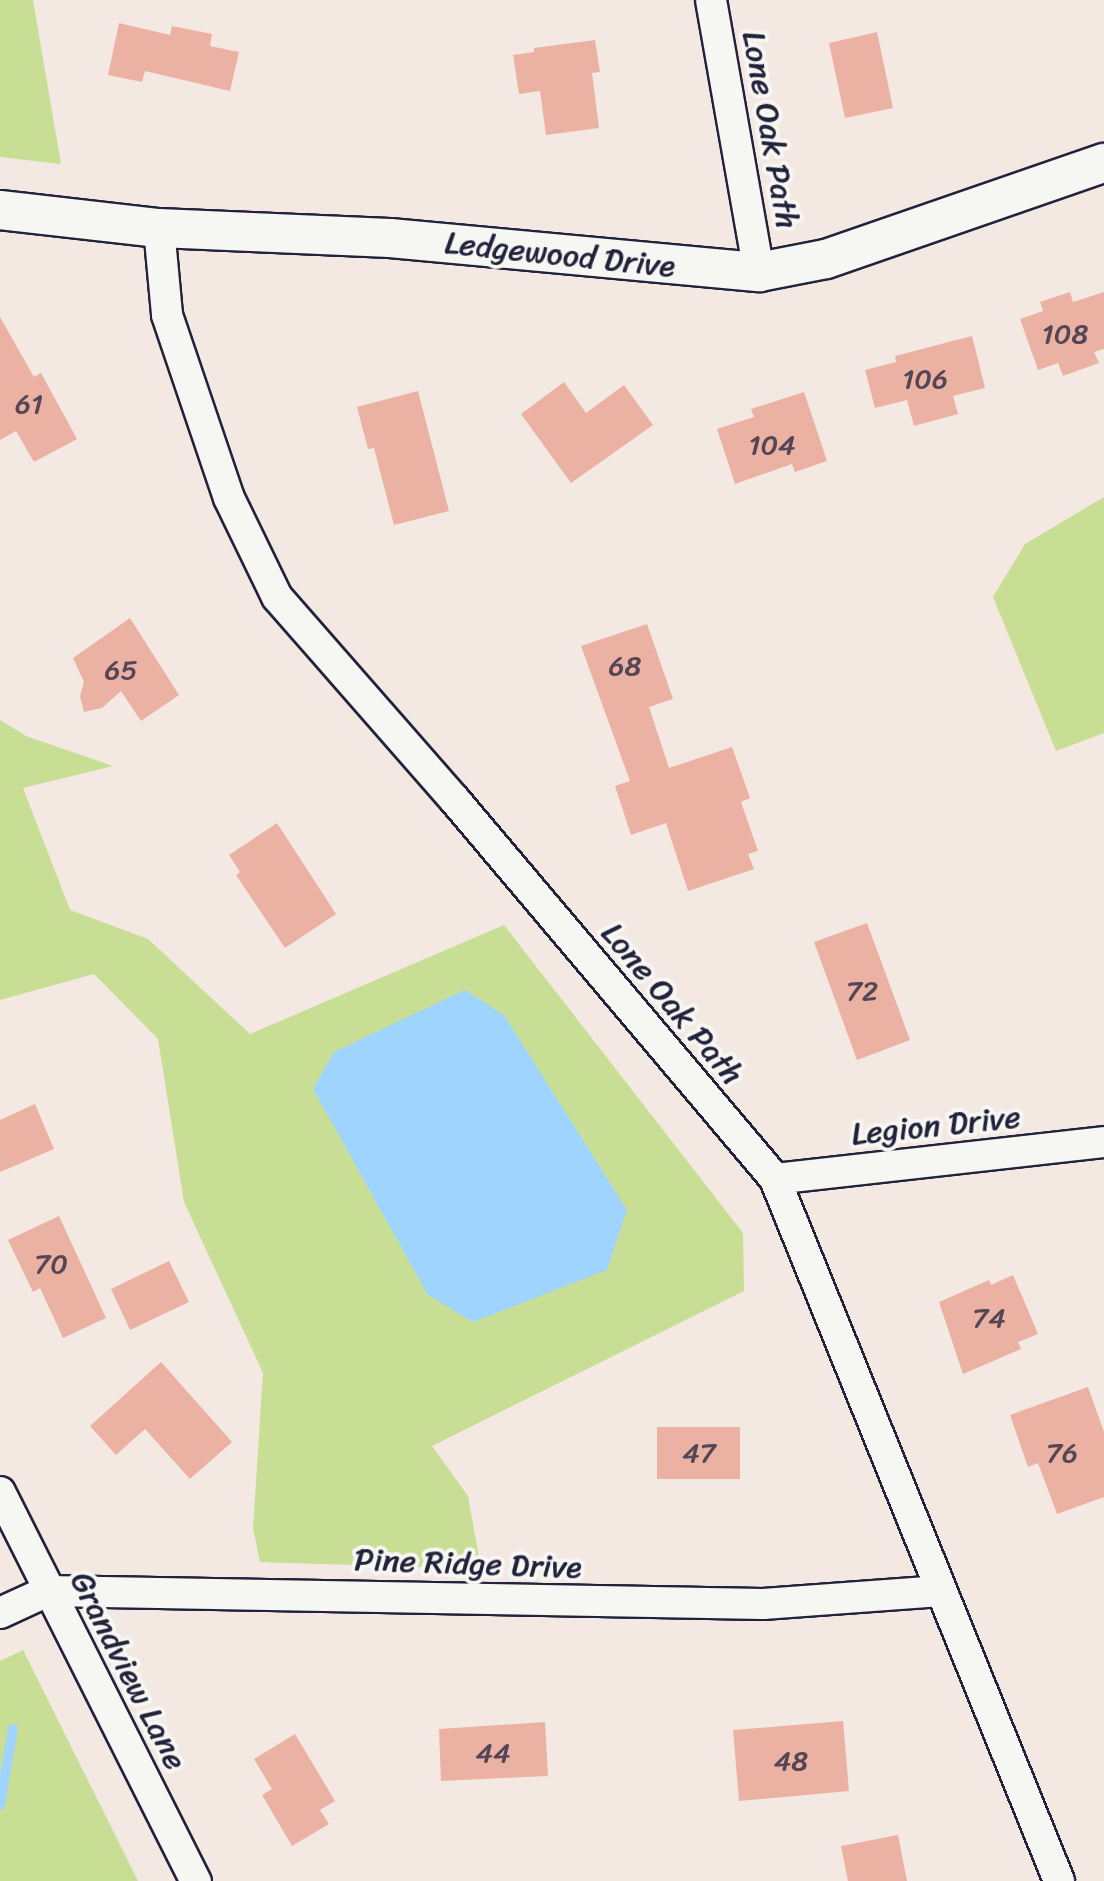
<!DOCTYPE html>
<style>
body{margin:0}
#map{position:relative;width:1104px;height:1881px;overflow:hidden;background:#f4e8e2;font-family:Sriracha,sans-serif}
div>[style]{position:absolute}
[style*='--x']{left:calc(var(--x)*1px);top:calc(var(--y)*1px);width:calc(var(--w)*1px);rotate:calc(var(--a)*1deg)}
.green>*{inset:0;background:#c8de94}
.water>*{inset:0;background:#9ed4fd}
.stream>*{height:10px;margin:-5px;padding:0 5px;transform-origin:5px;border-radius:5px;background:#9ed4fd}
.building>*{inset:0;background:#ebb2a3}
.roads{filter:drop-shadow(2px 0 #22223b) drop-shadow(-2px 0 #22223b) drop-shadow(0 2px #22223b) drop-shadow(0 -2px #22223b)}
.minor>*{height:30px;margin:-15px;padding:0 15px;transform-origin:15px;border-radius:15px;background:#f6f6f2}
.tertiary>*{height:38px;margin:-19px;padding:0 19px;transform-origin:19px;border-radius:19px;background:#f6f6f2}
span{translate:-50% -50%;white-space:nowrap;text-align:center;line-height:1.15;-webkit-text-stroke:8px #f6f6f2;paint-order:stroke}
.number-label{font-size:28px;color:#544655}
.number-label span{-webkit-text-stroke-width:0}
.street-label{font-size:32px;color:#22223b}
</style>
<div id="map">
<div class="green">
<i style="clip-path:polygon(0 0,33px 0,61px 164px,0 157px)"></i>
<i style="clip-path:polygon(1104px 497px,1104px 733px,1056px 751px,993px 597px,1025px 544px)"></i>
<i style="clip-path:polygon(0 720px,26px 736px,113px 766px,23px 788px,70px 910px,148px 939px,250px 1034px,504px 925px,743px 1233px,744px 1291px,432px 1446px,468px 1496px,481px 1569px,260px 1562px,253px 1528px,263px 1373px,184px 1202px,158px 1039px,94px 974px,0 1000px)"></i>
<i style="clip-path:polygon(23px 1650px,138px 1881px,0 1881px,0 1661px)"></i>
</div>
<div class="water">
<i style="clip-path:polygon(465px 990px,504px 1015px,627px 1210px,607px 1270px,473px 1322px,428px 1295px,313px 1089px,334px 1052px)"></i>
</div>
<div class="stream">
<i style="--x:0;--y:1805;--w:77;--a:-80.3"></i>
</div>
<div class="building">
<i style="clip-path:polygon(119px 23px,170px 35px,172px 26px,212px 34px,210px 46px,239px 52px,230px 91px,145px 71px,142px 82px,108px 75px)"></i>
<i style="clip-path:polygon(877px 32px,893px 108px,845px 118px,829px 43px)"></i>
<i style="clip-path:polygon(595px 40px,600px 72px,592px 73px,599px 128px,546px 135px,540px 91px,519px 94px,513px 55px,534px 52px,534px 48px)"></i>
<i style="clip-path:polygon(1070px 292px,1073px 302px,1104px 292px,1104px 349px,1094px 352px,1099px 363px,1063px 376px,1058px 363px,1038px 370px,1020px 319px,1043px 311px,1040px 302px)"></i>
<i style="clip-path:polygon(0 317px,34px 377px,41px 373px,77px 439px,34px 462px,16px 431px,0 440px)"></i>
<i style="clip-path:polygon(972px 336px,985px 388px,953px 396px,958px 414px,914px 426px,907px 400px,875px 408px,865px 370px,896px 362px,895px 356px)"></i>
<i style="clip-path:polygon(564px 382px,586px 413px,624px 385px,653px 425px,571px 483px,521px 414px)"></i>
<i style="clip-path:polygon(418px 391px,449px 511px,394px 525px,374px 448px,368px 449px,357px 407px)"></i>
<i style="clip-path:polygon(804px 392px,827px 461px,795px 472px,792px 464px,735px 484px,717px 429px,754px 417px,751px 409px)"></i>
<i style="clip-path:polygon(130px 618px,179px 695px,141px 721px,121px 691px,102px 708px,84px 712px,80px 696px,84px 682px,73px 658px)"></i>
<i style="clip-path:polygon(647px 624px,673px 699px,649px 707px,669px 768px,732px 747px,750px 798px,741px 802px,758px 851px,748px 854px,754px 869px,688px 891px,666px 823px,631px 835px,615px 786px,630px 781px,581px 646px)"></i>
<i style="clip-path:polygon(277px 823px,336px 914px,285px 948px,236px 875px,240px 872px,229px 855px)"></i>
<i style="clip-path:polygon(867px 923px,910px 1040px,857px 1060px,814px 942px)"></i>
<i style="clip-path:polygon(35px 1104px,54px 1149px,0 1172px,0 1120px)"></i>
<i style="clip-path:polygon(59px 1216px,106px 1318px,63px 1338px,40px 1288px,33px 1292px,8px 1240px)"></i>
<i style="clip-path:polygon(169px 1261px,189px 1302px,130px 1330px,111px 1289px)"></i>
<i style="clip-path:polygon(1013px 1275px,1038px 1334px,1018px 1342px,1021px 1349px,963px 1374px,939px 1302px,989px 1280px,991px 1285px)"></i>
<i style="clip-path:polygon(161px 1362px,232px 1442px,190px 1479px,145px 1429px,116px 1455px,90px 1426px)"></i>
<i style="clip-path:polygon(1088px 1387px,1104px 1432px,1104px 1497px,1057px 1514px,1038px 1463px,1028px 1467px,1010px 1415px)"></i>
<i style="clip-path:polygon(657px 1427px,740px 1427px,740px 1479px,657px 1479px)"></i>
<i style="clip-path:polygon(843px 1721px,849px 1791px,739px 1801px,733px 1730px)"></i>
<i style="clip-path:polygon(545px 1722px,548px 1776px,441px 1781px,439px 1729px)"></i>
<i style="clip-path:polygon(295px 1734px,335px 1801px,320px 1810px,329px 1824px,292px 1846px,262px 1795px,272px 1789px,254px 1759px)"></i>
<i style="clip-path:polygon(898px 1835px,907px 1881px,848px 1881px,841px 1846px)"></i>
</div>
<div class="roads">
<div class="minor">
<i style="--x:711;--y:0;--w:276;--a:80"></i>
<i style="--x:159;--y:228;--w:87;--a:84.7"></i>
<i style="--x:167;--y:315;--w:193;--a:71.3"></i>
<i style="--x:229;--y:498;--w:110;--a:64.1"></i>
<i style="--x:277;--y:597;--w:269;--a:48.8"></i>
<i style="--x:454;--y:799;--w:497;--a:49.8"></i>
<i style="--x:775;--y:1179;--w:757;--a:67.97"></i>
<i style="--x:775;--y:1179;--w:331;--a:-6.4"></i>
<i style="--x:0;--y:1492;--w:436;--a:63.3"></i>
<i style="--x:0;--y:1613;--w:53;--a:-24.6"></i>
<i style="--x:48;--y:1591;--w:715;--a:1.04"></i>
<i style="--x:763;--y:1604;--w:175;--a:-4.2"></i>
</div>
<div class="tertiary">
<i style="--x:0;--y:210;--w:160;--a:6.5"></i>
<i style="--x:159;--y:228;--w:231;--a:2.5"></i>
<i style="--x:390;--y:238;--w:371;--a:5.3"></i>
<i style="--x:759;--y:272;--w:68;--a:-11"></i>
<i style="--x:826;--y:259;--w:294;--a:-19.1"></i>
</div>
</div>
<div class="number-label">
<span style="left:1065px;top:334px">108</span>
<span style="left:925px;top:379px">106</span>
<span style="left:29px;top:404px">61</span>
<span style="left:772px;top:445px">104</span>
<span style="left:625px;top:666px">68</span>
<span style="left:121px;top:670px">65</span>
<span style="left:862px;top:991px">72</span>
<span style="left:51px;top:1264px">70</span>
<span style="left:989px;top:1318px">74</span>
<span style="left:699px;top:1453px">47</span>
<span style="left:1062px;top:1453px">76</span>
<span style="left:493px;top:1753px">44</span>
<span style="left:791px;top:1761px">48</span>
</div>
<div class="street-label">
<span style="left:770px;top:130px;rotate:80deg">Lone Oak Path</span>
<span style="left:560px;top:255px;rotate:6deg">Ledgewood Drive</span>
<span style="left:672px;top:1004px;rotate:50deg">Lone Oak Path</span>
<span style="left:936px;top:1126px;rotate:-6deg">Legion Drive</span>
<span style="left:468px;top:1564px;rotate:2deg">Pine Ridge Drive</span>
<span style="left:128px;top:1671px;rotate:63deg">Grandview Lane</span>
</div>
</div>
